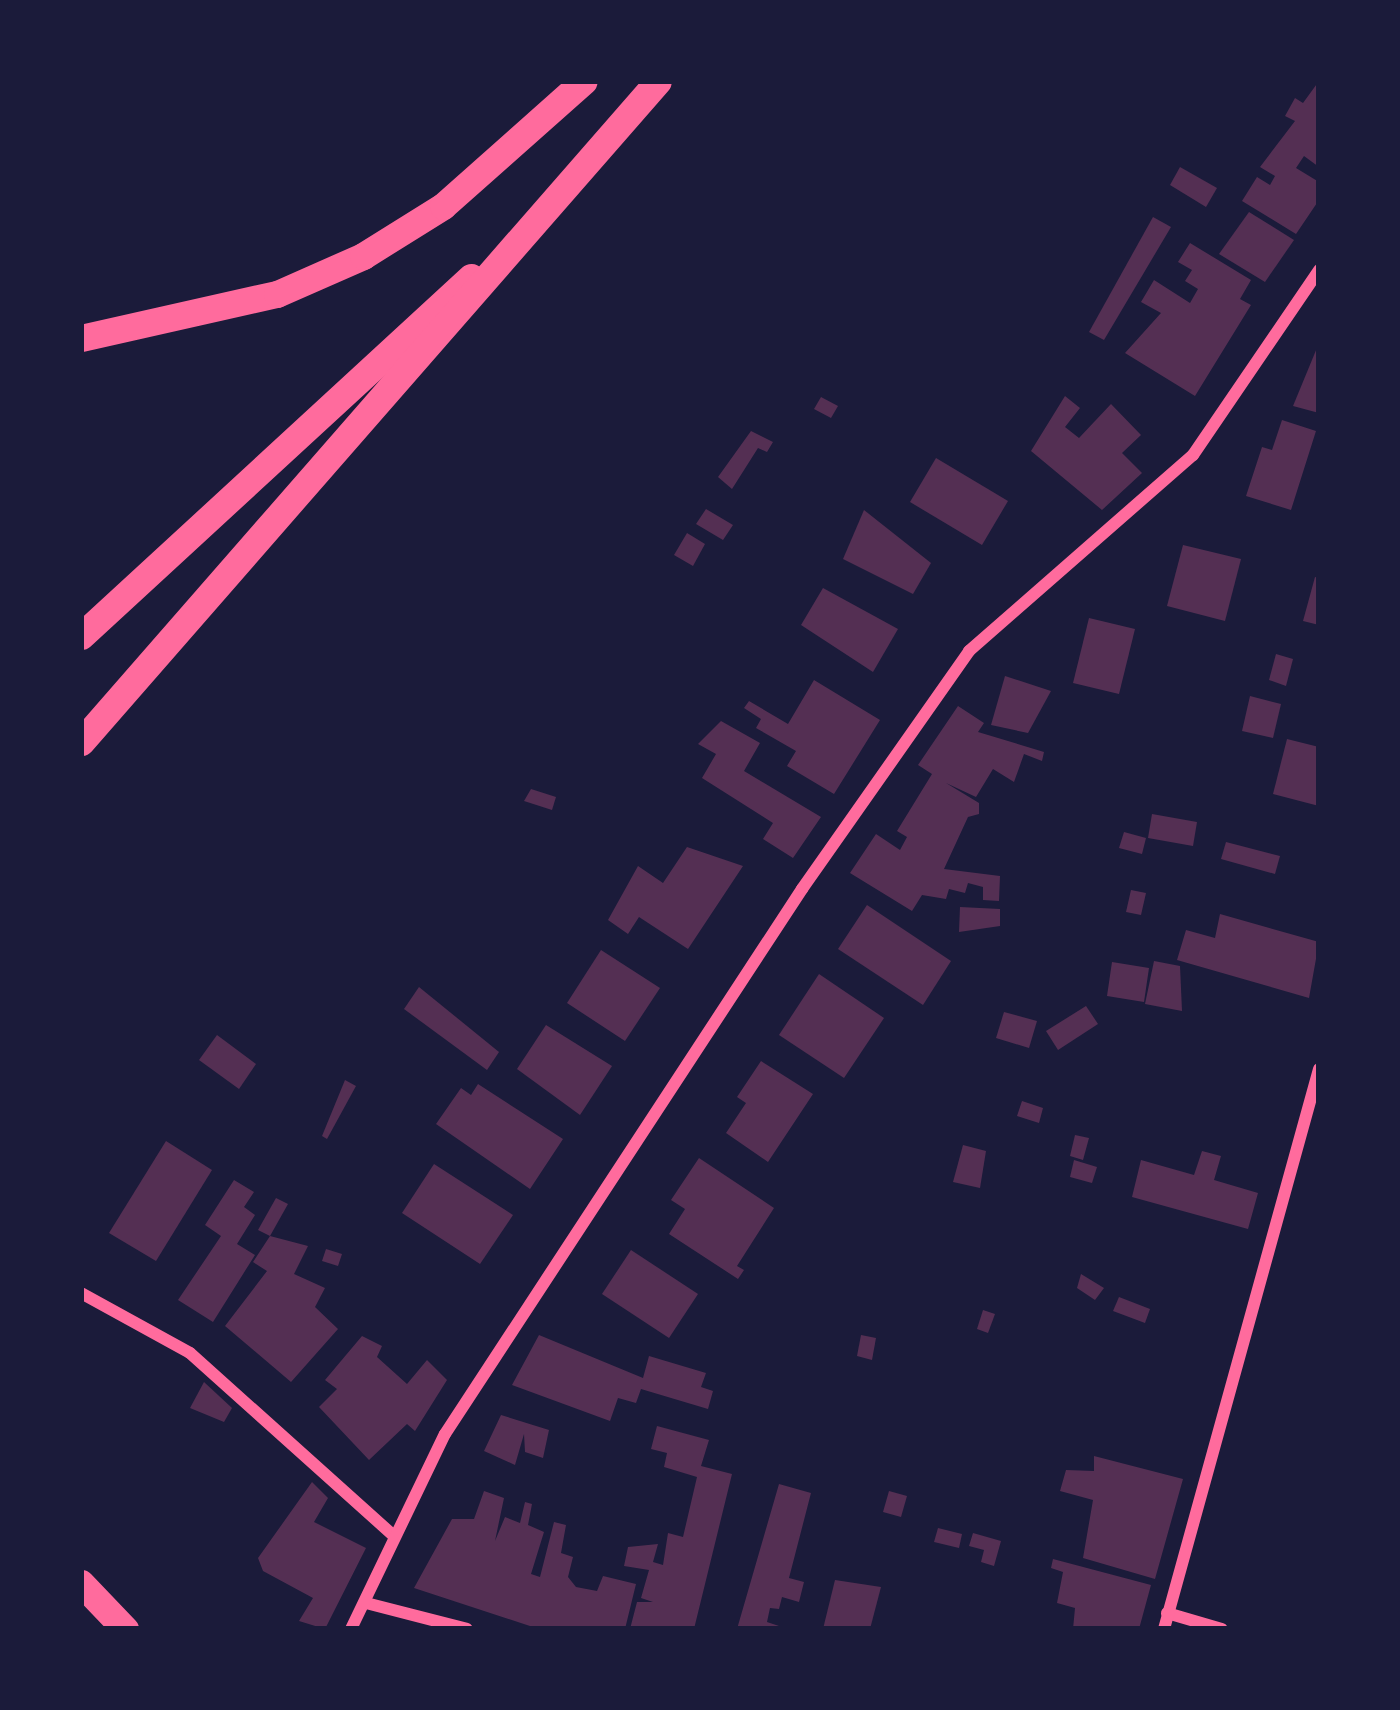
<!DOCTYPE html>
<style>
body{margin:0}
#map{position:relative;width:1400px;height:1710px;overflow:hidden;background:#1b1b3a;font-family:Jost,sans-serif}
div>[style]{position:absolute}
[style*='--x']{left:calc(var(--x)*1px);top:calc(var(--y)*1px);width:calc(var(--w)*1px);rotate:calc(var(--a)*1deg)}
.building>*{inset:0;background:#542f53}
.minor>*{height:12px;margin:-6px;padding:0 6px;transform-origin:6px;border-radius:6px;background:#ff6b9d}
.trunk>*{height:27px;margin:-13.5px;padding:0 13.5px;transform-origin:13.5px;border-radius:13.5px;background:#ff6b9d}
span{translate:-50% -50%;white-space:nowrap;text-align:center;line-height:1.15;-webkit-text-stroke:9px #1b1b3a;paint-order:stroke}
.frame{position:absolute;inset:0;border:84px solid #1b1b3a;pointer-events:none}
</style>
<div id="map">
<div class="building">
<i style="clip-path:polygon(1319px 81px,1319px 167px,1304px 156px,1296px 168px,1319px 182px,1319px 200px,1296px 234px,1242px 201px,1257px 177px,1270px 185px,1275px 176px,1260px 167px,1295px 121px,1285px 116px,1295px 98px,1303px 103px)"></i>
<i style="clip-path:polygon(1180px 167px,1217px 188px,1206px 207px,1170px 185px)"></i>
<i style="clip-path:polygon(1249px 212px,1294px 240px,1265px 282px,1219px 254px)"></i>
<i style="clip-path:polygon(1153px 217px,1171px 227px,1104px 340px,1089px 332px)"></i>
<i style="clip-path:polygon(1190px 243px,1251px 280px,1240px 299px,1251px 305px,1195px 396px,1125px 353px,1161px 313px,1141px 302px,1154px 280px,1190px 303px,1198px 289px,1185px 281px,1192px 270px,1178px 262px)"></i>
<i style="clip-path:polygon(1319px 343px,1319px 413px,1293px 406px)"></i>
<i style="clip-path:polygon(1065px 396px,1080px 408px,1065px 427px,1079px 438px,1111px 404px,1141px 435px,1122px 453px,1142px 473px,1102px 510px,1031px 451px)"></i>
<i style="clip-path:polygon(821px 397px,838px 406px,831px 418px,814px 409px)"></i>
<i style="clip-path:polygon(1282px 420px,1316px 431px,1291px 510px,1246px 496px,1262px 447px,1272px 450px)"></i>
<i style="clip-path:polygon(751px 431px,773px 442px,767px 452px,758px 448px,732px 489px,718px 477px)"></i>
<i style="clip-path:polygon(936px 458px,1008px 501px,982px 545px,910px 502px)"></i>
<i style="clip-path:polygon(706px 509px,733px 525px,723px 540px,696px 524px)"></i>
<i style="clip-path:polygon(864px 510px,931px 563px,913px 594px,843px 559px)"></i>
<i style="clip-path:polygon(687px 533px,705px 544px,693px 566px,674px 555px)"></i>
<i style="clip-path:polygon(1183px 545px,1241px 559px,1225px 621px,1167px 606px)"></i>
<i style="clip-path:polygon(1315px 577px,1319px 578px,1319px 625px,1303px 621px)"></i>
<i style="clip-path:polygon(823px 588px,898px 629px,873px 672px,801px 625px)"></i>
<i style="clip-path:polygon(1089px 618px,1135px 629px,1119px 694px,1073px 683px)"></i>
<i style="clip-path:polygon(1276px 654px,1293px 659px,1286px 686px,1269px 680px)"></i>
<i style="clip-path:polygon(1005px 676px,1051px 691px,1028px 733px,991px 725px)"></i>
<i style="clip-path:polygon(814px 680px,880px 720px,834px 794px,787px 766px,796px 751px,756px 728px,761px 719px,744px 708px,749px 701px,788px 724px)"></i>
<i style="clip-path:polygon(1250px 696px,1281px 704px,1273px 738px,1242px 731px)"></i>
<i style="clip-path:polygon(958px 706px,984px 723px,978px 732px,1044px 752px,1042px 761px,1024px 754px,1014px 782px,993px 769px,976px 797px,946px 783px,979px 803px,979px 814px,968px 817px,944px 869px,1000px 876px,999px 901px,983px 900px,983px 887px,968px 883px,965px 893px,949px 889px,946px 899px,922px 895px,912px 911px,850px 873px,876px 834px,900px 850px,907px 837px,897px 831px,932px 774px,918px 765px)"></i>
<i style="clip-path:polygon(721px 721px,760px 743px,744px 771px,821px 817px,793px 858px,763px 839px,773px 823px,702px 778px,716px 754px,698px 744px)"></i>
<i style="clip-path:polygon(1287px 739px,1319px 747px,1319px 806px,1273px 794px)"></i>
<i style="clip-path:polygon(531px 789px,556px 797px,552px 810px,524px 801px)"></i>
<i style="clip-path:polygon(1152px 814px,1197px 822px,1193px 846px,1148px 838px)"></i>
<i style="clip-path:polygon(1124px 832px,1146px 838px,1142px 854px,1119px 848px)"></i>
<i style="clip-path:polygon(1226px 842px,1280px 856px,1275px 874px,1221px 859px)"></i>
<i style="clip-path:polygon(687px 847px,743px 866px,688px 949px,639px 917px,628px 934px,608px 920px,638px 866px,663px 883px)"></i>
<i style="clip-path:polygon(1131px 890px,1146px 893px,1141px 915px,1126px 912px)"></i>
<i style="clip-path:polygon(867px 905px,951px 961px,923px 1005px,838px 949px)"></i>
<i style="clip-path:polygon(960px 907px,1000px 909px,1000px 926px,959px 932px)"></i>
<i style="clip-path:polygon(1220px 914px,1319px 942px,1309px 998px,1177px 960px,1186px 930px,1215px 938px)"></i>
<i style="clip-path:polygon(601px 950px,660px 988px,625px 1041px,567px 1003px)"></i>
<i style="clip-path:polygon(1154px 961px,1180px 966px,1182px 1011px,1145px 1004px)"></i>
<i style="clip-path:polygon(1112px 962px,1149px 968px,1144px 1002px,1107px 996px)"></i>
<i style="clip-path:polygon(819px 974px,884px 1018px,844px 1078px,779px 1035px)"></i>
<i style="clip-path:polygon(419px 987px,499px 1052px,487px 1070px,404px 1009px)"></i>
<i style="clip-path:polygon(1086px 1006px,1098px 1024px,1058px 1050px,1046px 1031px)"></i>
<i style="clip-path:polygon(1004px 1012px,1037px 1021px,1029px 1048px,996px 1038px)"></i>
<i style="clip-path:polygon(546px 1025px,612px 1066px,580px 1115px,517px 1069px)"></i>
<i style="clip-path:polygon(217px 1035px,256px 1064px,239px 1089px,199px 1060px)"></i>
<i style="clip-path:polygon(761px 1061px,813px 1094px,768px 1162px,726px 1133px,746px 1103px,737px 1097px)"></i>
<i style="clip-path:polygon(345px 1080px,356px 1086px,327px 1139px,322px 1136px)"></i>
<i style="clip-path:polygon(478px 1084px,563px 1139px,530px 1189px,436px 1124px,461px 1088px,471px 1095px)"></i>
<i style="clip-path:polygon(1022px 1101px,1043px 1108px,1039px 1123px,1017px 1116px)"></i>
<i style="clip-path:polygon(1075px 1135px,1089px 1138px,1083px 1160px,1070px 1156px)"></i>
<i style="clip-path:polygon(166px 1141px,212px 1170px,156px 1261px,109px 1233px)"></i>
<i style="clip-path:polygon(963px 1145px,986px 1151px,980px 1188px,953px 1182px)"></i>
<i style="clip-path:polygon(1202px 1151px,1221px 1156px,1214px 1180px,1258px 1193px,1248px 1229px,1132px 1197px,1141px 1160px,1194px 1175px)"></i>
<i style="clip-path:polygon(699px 1158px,774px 1208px,737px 1266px,744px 1270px,738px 1279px,669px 1234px,685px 1209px,671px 1200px)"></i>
<i style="clip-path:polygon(1074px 1160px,1097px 1167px,1092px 1183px,1070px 1177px)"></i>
<i style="clip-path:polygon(434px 1164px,513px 1215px,480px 1264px,402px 1213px)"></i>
<i style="clip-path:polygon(234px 1180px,254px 1192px,244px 1207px,255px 1215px,237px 1244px,255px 1255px,213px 1322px,178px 1300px,221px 1236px,205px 1225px)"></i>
<i style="clip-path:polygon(276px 1198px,288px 1204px,270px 1236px,258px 1230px)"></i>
<i style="clip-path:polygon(270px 1236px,308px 1246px,294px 1274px,325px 1288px,315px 1307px,338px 1329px,291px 1382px,225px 1326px,267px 1271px,253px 1262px)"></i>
<i style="clip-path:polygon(326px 1249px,342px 1254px,338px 1266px,322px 1261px)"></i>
<i style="clip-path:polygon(631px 1250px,698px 1294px,669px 1338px,602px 1294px)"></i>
<i style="clip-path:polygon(1081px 1274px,1104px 1288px,1095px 1300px,1077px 1288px)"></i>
<i style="clip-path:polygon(1119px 1297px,1150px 1309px,1145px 1323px,1113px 1311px)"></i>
<i style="clip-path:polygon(983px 1310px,995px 1314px,988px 1333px,977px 1329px)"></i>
<i style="clip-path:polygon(539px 1335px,643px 1378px,649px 1356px,706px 1373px,701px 1387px,713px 1391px,708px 1409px,641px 1389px,636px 1403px,618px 1398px,610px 1421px,512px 1385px)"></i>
<i style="clip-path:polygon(861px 1335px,876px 1338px,872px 1360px,857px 1356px)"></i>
<i style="clip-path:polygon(362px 1336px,382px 1346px,377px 1357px,407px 1384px,427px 1360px,447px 1380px,415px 1431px,407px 1424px,369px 1460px,319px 1407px,337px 1389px,325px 1380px)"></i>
<i style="clip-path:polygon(204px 1382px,232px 1408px,224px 1422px,190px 1408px)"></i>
<i style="clip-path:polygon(501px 1415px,549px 1430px,543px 1458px,525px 1452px,524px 1434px,515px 1465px,484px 1451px)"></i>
<i style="clip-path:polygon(657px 1426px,709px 1440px,701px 1466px,732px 1474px,694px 1629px,630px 1629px,637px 1602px,653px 1602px,641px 1598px,649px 1570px,624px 1566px,628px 1547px,658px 1544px,653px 1562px,663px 1565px,668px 1533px,683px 1537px,697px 1477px,664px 1467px,667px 1453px,651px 1449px)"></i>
<i style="clip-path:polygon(1094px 1456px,1183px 1479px,1155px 1579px,1083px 1558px,1093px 1500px,1060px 1491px,1066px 1470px,1094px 1471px)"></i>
<i style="clip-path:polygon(312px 1482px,328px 1498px,314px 1522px,366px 1548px,325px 1629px,299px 1621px,313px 1598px,263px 1571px,258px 1558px)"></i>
<i style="clip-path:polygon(779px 1484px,811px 1493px,789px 1578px,804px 1582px,799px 1602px,782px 1597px,779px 1609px,770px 1608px,767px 1622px,788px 1629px,737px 1629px)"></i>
<i style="clip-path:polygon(484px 1491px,504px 1498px,495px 1541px,505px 1517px,520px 1523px,525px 1502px,532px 1504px,528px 1525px,544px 1532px,531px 1574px,540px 1577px,554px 1522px,566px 1525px,561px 1553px,573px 1557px,568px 1577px,576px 1587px,597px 1591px,603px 1576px,636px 1584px,625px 1629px,539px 1629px,414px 1588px,452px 1519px,474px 1519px)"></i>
<i style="clip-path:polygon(889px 1491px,907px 1496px,901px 1517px,883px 1512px)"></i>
<i style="clip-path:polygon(938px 1528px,962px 1534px,959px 1548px,934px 1542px)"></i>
<i style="clip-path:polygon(973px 1533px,1001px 1541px,994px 1566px,981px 1562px,984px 1550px,969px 1546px)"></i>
<i style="clip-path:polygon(1053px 1559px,1151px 1585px,1139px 1629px,1073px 1629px,1075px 1608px,1057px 1603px,1063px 1572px,1051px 1568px)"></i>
<i style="clip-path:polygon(835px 1580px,881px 1587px,870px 1629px,823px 1629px)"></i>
</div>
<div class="minor">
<i style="--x:81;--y:1293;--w:124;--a:28.8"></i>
<i style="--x:190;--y:1353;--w:271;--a:41.9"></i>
<i style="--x:366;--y:1603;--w:104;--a:14.4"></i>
<i style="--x:1167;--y:1613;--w:57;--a:16.2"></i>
<i style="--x:351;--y:1629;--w:216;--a:-64.3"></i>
<i style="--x:445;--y:1434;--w:652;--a:-56.77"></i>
<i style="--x:802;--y:889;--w:291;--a:-54.9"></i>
<i style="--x:969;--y:651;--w:298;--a:-41.2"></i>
<i style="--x:1193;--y:455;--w:224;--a:-55.7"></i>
<i style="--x:1164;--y:1629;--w:581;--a:-74.53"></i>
</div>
<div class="trunk">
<i style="--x:81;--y:338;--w:201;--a:-12.7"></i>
<i style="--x:277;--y:294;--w:94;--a:-23.8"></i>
<i style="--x:363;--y:256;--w:94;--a:-32"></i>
<i style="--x:443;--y:206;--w:188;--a:-41.6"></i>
<i style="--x:81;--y:636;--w:530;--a:-42.63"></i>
<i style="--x:81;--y:742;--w:877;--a:-48.88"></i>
<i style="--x:81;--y:1583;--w:64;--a:46.3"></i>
</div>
<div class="frame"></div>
</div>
